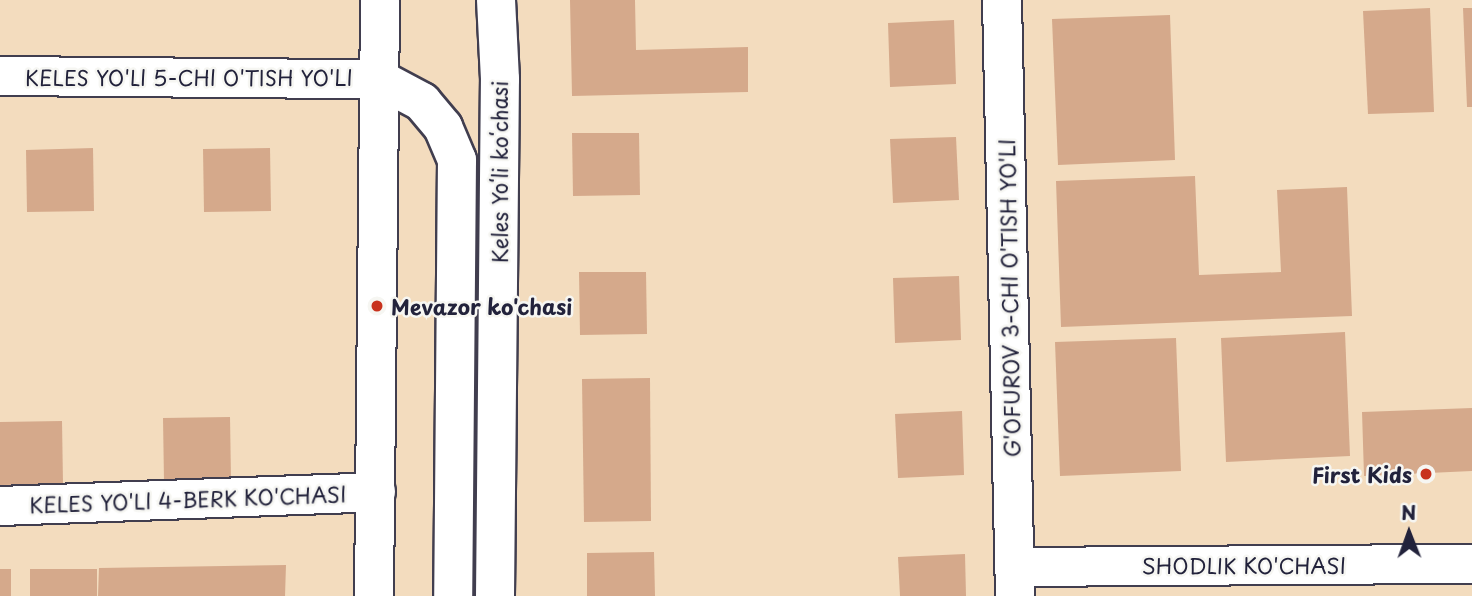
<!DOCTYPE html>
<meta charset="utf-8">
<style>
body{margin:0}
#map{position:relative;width:1472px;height:596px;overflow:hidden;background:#f3dcbe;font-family:"Playpen Sans",sans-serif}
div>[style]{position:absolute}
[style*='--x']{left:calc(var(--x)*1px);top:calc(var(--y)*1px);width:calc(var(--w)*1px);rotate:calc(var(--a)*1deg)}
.building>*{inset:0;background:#d5a98b}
.roads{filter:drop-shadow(2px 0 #413e4f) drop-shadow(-2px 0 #413e4f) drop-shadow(0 2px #413e4f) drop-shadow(0 -2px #413e4f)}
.street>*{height:38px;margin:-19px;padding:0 19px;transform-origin:19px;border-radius:19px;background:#fff}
.secondary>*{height:38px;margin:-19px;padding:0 19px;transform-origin:19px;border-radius:19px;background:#fff}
.primary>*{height:38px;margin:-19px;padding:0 19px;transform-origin:19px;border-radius:19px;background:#fff}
.dots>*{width:19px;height:19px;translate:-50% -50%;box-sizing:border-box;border:4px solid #f6f6f2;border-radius:50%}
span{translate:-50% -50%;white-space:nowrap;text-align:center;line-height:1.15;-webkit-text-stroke:5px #f6f6f2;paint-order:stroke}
.street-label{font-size:21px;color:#22223b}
.poi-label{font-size:21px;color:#22223b;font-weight:700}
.left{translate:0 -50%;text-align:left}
.right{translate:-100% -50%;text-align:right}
.north{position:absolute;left:1374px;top:498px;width:70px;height:70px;-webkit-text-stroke:5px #f6f6f2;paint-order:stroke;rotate:359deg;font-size:19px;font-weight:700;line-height:28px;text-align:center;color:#22223b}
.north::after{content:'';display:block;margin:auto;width:24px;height:32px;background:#22223b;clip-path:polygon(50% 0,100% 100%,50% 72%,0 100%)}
</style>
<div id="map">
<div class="building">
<i style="clip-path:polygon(570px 0,635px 0,636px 50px,748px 47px,748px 92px,572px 96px)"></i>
<i style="clip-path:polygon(1430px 8px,1434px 112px,1368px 114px,1363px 11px)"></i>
<i style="clip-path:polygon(1463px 8px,1472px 8px,1472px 107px,1467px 107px)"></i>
<i style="clip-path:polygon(1170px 15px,1175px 160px,1058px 165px,1052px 19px)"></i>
<i style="clip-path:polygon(954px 20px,956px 84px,890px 87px,888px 23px)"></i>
<i style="clip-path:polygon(572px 133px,639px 133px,640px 195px,573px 196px)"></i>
<i style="clip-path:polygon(956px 137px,959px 200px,893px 203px,890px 139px)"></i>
<i style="clip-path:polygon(93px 148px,94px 211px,27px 212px,26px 150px)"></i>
<i style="clip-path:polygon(270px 148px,271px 211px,204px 212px,203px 149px)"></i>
<i style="clip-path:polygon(1195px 176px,1199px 275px,1281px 272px,1277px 190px,1347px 187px,1352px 316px,1061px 327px,1056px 181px)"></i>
<i style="clip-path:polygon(579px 272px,646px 272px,647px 334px,580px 335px)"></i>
<i style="clip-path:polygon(959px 276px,961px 340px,895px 343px,893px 278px)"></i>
<i style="clip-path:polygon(1345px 332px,1350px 456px,1226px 462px,1221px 338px)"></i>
<i style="clip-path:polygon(1176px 338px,1181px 471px,1060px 476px,1055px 342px)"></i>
<i style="clip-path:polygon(650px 378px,651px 521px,584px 522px,582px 379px)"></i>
<i style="clip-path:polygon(1472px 408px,1472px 471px,1364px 476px,1362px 412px)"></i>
<i style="clip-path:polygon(962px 411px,964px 475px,898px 478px,895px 414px)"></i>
<i style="clip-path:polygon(230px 417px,231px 480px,164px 481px,163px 418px)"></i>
<i style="clip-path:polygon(62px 421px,63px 484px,0 485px,0 422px)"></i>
<i style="clip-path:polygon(654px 552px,655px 596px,587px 596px,587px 553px)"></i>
<i style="clip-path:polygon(965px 554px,966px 596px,900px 596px,898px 557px)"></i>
<i style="clip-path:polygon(286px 565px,285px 596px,98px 596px,99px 568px)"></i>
<i style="clip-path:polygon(0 569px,11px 569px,11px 596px,0 596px)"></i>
<i style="clip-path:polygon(30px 569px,97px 569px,97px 596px,30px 596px)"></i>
</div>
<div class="roads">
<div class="street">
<i style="--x:1002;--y:0;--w:596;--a:88.75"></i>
<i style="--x:0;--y:506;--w:376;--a:-2.1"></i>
<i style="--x:1015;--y:567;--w:457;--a:-0.4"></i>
</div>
<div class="secondary">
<i style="--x:0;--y:76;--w:379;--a:0.5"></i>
</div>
<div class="primary">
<i style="--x:379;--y:79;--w:49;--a:28.1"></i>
<i style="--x:422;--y:102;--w:33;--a:50"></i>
<i style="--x:443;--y:127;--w:36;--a:67"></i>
<i style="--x:457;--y:160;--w:436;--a:90.5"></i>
<i style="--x:374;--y:596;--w:596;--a:-89.42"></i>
<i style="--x:495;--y:596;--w:517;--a:-89.45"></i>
<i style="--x:500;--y:79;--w:79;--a:-92.9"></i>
</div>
</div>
<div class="dots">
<i style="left:377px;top:306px;background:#c8321e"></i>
<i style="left:1426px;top:474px;background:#c8321e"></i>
</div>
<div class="street-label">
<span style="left:189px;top:77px">KELES YO'LI 5-CHI O'TISH YO'LI</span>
<span style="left:499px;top:172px;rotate:-90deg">Keles Yoʻli koʻchasi</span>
<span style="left:1009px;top:298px;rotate:-91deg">G'OFUROV 3-CHI O'TISH YO'LI</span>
<span style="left:188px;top:499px;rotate:-2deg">KELES YO'LI 4-BERK KO'CHASI</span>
<span style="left:1244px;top:565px">SHODLIK KO'CHASI</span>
</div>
<div class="poi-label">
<span class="left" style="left:391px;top:306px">Mevazor ko'chasi</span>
<span class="right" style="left:1412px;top:474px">First Kids</span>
</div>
<div class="north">N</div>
</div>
